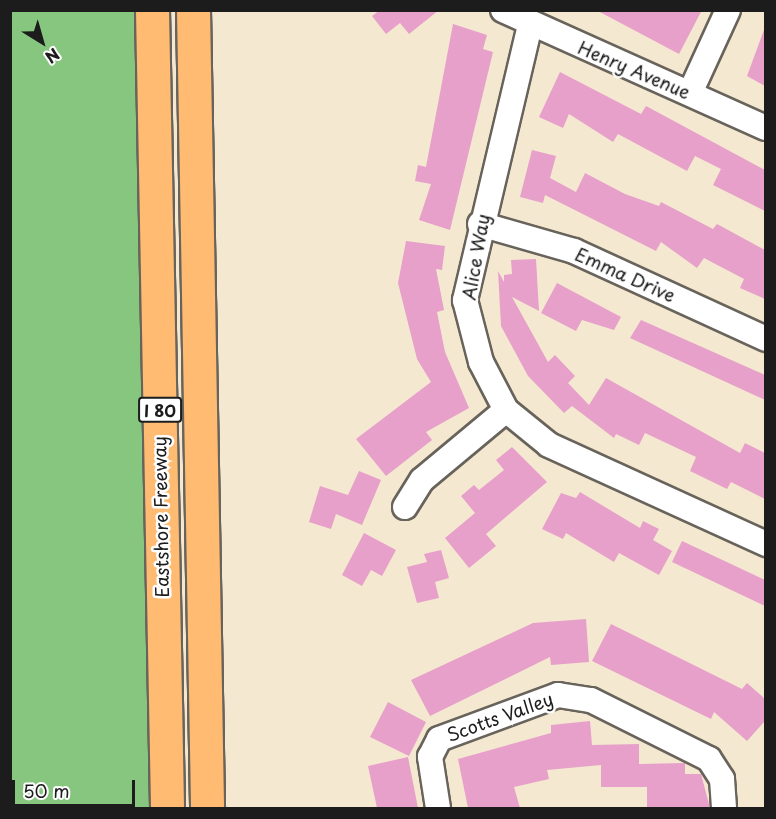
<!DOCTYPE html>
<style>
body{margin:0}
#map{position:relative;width:776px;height:819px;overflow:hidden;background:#f4e8d1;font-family:"Playpen Sans",sans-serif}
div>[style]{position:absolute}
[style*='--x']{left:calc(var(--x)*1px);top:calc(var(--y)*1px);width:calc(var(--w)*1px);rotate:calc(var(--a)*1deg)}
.green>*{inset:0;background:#86c67e}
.building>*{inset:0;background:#e7a0c9}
.roads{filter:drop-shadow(2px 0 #68635b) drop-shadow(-2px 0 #68635b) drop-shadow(0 2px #68635b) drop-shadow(0 -2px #68635b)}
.minor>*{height:24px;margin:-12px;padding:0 12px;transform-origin:12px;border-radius:12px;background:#fff}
.highway>*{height:33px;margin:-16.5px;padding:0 16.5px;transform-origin:16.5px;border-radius:16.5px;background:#febb71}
span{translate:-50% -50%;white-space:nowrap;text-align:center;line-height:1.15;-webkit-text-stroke:5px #fff;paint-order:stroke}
.shield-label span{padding:2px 4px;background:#fff;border:2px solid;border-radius:4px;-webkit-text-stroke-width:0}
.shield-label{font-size:16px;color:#1c1c1c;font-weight:700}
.street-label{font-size:18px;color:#1c1c1c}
.frame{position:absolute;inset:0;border:12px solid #1c1c1c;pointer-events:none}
.north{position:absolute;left:12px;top:12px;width:60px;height:60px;-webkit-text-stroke:4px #fff;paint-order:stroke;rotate:143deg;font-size:16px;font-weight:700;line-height:24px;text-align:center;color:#1c1c1c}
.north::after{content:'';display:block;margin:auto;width:21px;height:27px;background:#1c1c1c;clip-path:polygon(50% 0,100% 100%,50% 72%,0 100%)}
.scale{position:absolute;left:12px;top:780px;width:123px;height:27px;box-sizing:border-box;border:3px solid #1c1c1c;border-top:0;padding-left:8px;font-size:18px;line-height:21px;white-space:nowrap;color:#1c1c1c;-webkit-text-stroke:4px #fff;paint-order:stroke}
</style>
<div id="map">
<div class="green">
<i style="clip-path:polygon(10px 11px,152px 11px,167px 808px,11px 808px)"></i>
</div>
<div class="building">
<i style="clip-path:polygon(380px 10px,439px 10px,409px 34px,400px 23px,386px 34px,372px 16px)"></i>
<i style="clip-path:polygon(596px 10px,702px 10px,679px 54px)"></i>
<i style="clip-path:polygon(453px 24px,487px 35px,483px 49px,493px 52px,450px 230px,419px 220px,431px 184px,415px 181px,418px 165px,426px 167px)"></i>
<i style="clip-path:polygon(765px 27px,765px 86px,747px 76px)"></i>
<i style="clip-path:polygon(560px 72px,641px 114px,646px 106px,765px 170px,765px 211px,713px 185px,721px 169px,695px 156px,687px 171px,618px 134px,613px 142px,569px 114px,563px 128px,539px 117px)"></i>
<i style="clip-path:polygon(532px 150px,556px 156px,550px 178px,576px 192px,585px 173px,625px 194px,659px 206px,661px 202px,713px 229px,717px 224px,765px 250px,765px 299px,740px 288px,744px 279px,704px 258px,697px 268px,661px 242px,656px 251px,545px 195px,543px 203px,520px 197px)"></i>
<i style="clip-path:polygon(406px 241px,445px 246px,442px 270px,436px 269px,444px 310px,437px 312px,445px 352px,469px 408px,426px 432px,432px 440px,386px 476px,356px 439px,431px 382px,417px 359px,398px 283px)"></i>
<i style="clip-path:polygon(536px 259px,539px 311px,512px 297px,548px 362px,555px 355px,575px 376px,568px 383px,589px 405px,606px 378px,740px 453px,745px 443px,765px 453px,765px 499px,731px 482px,727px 489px,690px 471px,696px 457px,645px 433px,639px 445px,616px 434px,614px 438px,572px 406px,564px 413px,528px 376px,501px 326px,498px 271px,504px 282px,504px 275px,512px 274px,511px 260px)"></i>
<i style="clip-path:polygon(557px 283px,621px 317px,614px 330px,582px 320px,576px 331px,541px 313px)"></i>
<i style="clip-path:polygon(641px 320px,765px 375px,765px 400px,630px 338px)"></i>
<i style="clip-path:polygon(512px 447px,547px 482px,486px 534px,496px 546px,469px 568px,445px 538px,475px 513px,461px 496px,474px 485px,479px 490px,504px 470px,496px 460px)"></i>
<i style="clip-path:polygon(359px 471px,381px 480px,362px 525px,336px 514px,331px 529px,309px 522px,320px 486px,348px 495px)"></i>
<i style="clip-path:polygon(580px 492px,640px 528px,643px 521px,659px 529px,653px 540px,672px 551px,659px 575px,619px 553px,614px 562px,566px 533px,563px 539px,542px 529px,561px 493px,576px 498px)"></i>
<i style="clip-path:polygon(364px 533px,396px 550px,382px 576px,371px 570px,362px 586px,342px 575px)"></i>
<i style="clip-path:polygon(682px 541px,765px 580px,765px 606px,672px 562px)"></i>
<i style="clip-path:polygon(441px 550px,449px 578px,435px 582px,439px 598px,417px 603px,407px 567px,427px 562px,424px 554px)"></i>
<i style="clip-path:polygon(586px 619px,589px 662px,551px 665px,550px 657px,430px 716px,411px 680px,533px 623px)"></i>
<i style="clip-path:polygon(611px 624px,742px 689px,747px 683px,765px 699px,765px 721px,747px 741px,714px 712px,711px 719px,592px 661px)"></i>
<i style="clip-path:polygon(388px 702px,426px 722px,409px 756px,370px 737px)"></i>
<i style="clip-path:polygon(590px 721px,592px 745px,639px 744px,639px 764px,685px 763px,685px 774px,701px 774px,710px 808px,647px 808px,647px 787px,601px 787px,601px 765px,547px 770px,549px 779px,514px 787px,520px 808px,468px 808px,458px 759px,551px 733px,551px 725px)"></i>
<i style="clip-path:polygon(408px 757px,418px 808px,377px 808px,368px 766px)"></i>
</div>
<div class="roads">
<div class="minor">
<i style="--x:503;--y:10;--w:288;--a:24.2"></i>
<i style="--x:530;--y:25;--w:283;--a:103.3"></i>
<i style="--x:465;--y:300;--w:64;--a:75.5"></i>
<i style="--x:481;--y:362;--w:54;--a:62.5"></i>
<i style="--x:506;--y:410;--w:55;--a:39.1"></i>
<i style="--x:549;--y:445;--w:239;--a:24.5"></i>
<i style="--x:690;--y:93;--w:91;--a:-65.4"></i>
<i style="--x:480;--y:224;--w:98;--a:16"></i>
<i style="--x:574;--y:251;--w:211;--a:24.6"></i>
<i style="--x:405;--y:507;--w:32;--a:-58"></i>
<i style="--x:422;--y:480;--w:109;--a:-39.8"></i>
<i style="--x:438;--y:808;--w:52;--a:-98.9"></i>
<i style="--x:430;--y:757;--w:20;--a:-63"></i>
<i style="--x:439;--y:739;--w:127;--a:-20.3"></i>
<i style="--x:558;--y:695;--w:33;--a:9"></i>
<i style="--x:591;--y:700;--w:132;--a:26.6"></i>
<i style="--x:709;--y:759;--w:24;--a:57"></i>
<i style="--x:722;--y:779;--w:29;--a:86"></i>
</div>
<div class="highway">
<i style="--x:152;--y:10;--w:798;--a:88.92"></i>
<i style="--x:193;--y:10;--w:798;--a:88.99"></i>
</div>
</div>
<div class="shield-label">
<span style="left:160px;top:410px">I 80</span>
</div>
<div class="street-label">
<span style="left:634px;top:70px;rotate:23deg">Henry Avenue</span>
<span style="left:476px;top:257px;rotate:-80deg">Alice Way</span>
<span style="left:625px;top:275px;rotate:24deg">Emma Drive</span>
<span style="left:161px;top:517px;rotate:-91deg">Eastshore Freeway</span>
<span style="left:500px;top:717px;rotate:-20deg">Scotts Valley</span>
</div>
<div class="frame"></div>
<div class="north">N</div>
<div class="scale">50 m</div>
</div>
